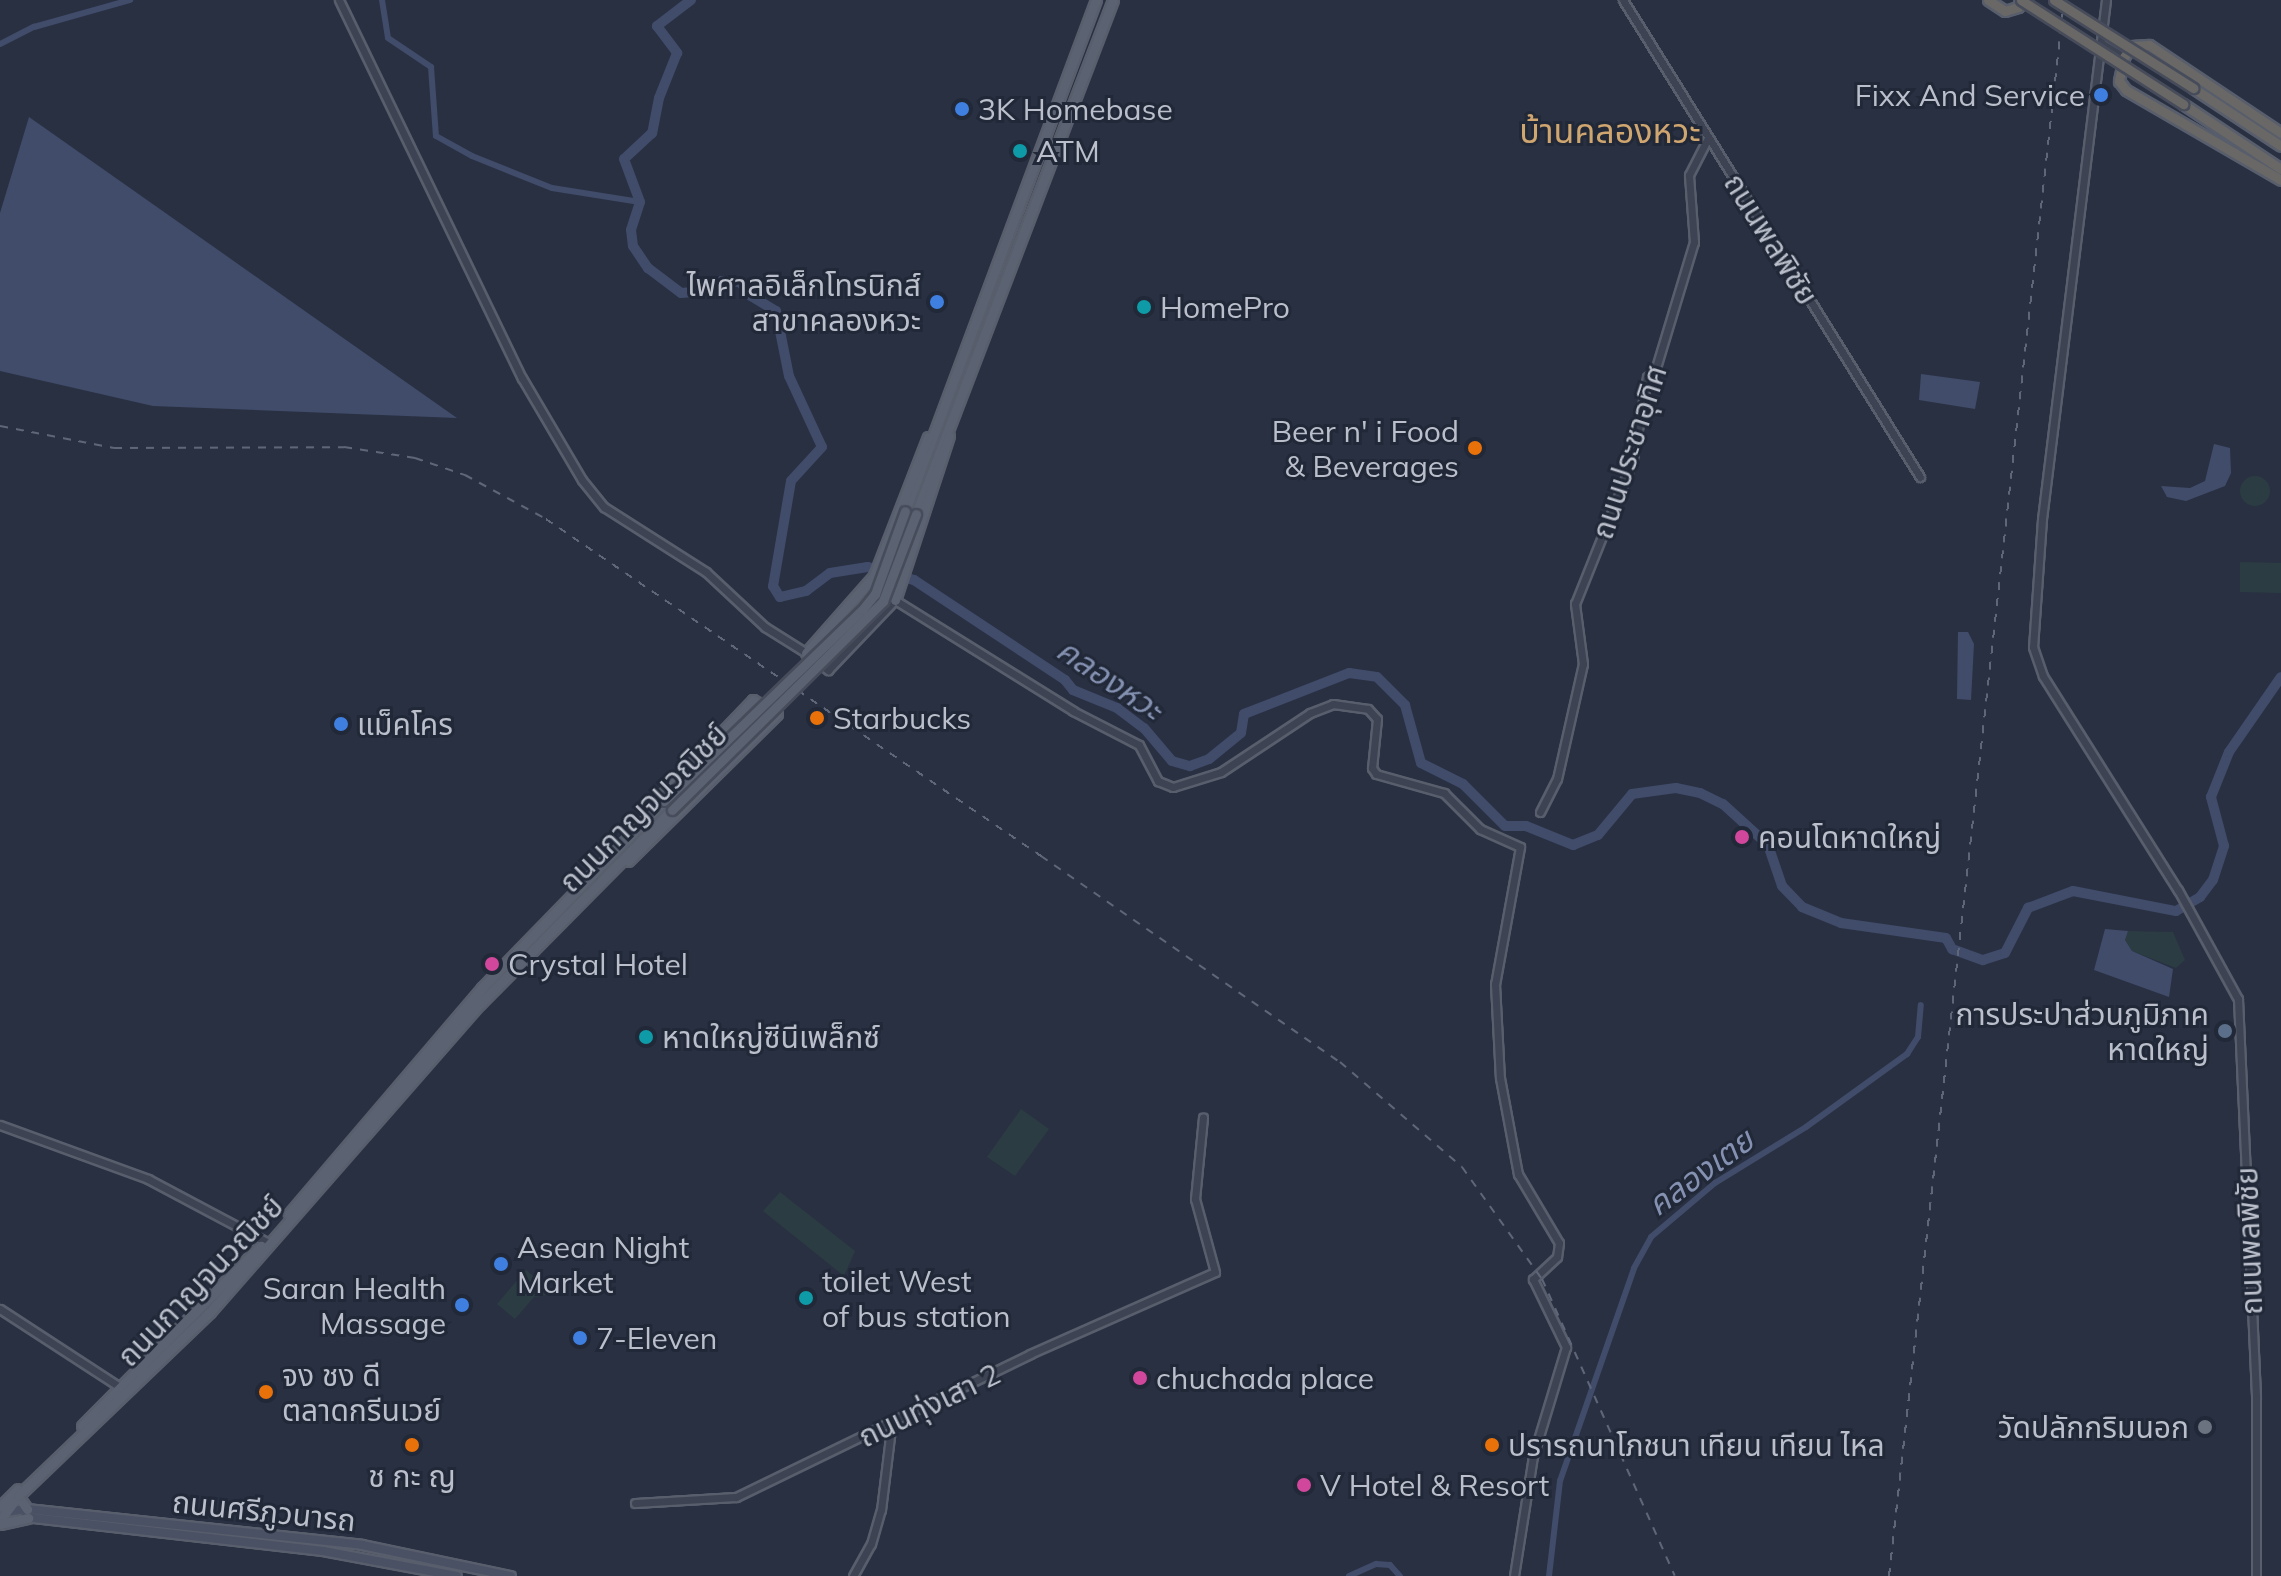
<!DOCTYPE html>
<meta charset="utf-8">
<style>
body{margin:0}
#map{position:relative;width:2281px;height:1576px;overflow:hidden;background:#293042;font-family:Mulish,"Noto Sans Thai",sans-serif}
div>[style]{position:absolute}
[style*='--x']{left:calc(var(--x)*1px);top:calc(var(--y)*1px);width:calc(var(--w)*1px);rotate:calc(var(--a)*1deg)}
.green>*{inset:0;background:#2b3d43}
.round{border-radius:50%}
.water>*{inset:0;background:#404c6a}
.canal>*{height:6px;margin:-3px;padding:0 3px;transform-origin:3px;border-radius:3px;background:#404c6a}
.river>*{height:10px;margin:-5px;padding:0 5px;transform-origin:5px;border-radius:5px;background:#404c6a}
.roads{filter:drop-shadow(2px 0 #585e6c) drop-shadow(-2px 0 #585e6c) drop-shadow(0 2px #585e6c) drop-shadow(0 -2px #585e6c)}
.tertiary>*{height:7px;margin:-3.5px;padding:0 3.5px;transform-origin:3.5px;border-radius:3.5px;background:#3d4352}
.secondary>*{height:8px;margin:-4px;padding:0 4px;transform-origin:4px;border-radius:4px;background:#4b5164}
.primary>*{height:9px;margin:-4.5px;padding:0 4.5px;transform-origin:4.5px;border-radius:4.5px;background:#5b6271}
.trunk>*{height:9px;margin:-4.5px;padding:0 4.5px;transform-origin:4.5px;border-radius:4.5px;background:#696866}
.rail>*{height:2px;margin-top:-1px;transform-origin:0;background:repeating-linear-gradient(90deg,#5f6678 0 8px,transparent 0 16px)}
.bridges{filter:drop-shadow(2px 0 #474c5b) drop-shadow(-2px 0 #474c5b) drop-shadow(0 2px #474c5b) drop-shadow(0 -2px #474c5b)}
.primary-bridge>*{height:9px;margin:-4.5px;padding:0 4.5px;transform-origin:4.5px;border-radius:4.5px;background:#5b6271}
.trunk-bridge>*{height:9px;margin:-4.5px;padding:0 4.5px;transform-origin:4.5px;border-radius:4.5px;background:#696866}
.dots>*{width:22px;height:22px;translate:-50% -50%;box-sizing:border-box;border:4px solid #212837;border-radius:50%}
span{translate:-50% -50%;white-space:nowrap;text-align:center;line-height:1.15;-webkit-text-stroke:6px #212837;paint-order:stroke}
.poi-label{font-size:30px;color:#babfcb}
.right{translate:-100% -50%;text-align:right}
.left{translate:0 -50%;text-align:left}
.street-label{font-size:30px;color:#babfcb}
.water-label{font-size:32px;color:#8491b1;font-style:italic}
.quarter-label{font-size:34px;color:#d0a670}
</style>
<div id="map">
<div class="green">
<i class="round" style="left:2240px;top:476px;width:30px;height:30px"></i>
<i style="clip-path:polygon(2240px 562px,2281px 563px,2281px 593px,2240px 592px)"></i>
<i style="clip-path:polygon(2128px 931px,2173px 932px,2185px 960px,2176px 968px,2132px 951px,2125px 940px)"></i>
<i style="clip-path:polygon(1021px 1109px,1049px 1129px,1015px 1176px,987px 1157px)"></i>
<i style="clip-path:polygon(780px 1192px,855px 1251px,844px 1276px,763px 1211px)"></i>
<i style="clip-path:polygon(526px 1270px,554px 1294px,534px 1297px,515px 1319px,497px 1304px)"></i>
</div>
<div class="water">
<i style="clip-path:polygon(29px 117px,457px 418px,153px 406px,0 371px,0 213px)"></i>
<i style="clip-path:polygon(1921px 374px,1980px 382px,1975px 409px,1919px 400px)"></i>
<i style="clip-path:polygon(2214px 444px,2230px 448px,2231px 473px,2225px 486px,2186px 501px,2167px 497px,2161px 486px,2190px 488px,2205px 481px)"></i>
<i style="clip-path:polygon(1958px 632px,1968px 632px,1974px 644px,1971px 700px,1957px 699px)"></i>
<i style="clip-path:polygon(2105px 929px,2128px 931px,2125px 940px,2132px 951px,2173px 969px,2169px 997px,2094px 970px)"></i>
</div>
<div class="canal">
<i style="--x:382;--y:0;--w:38;--a:81"></i>
<i style="--x:388;--y:38;--w:52;--a:34"></i>
<i style="--x:431;--y:67;--w:69;--a:85.9"></i>
<i style="--x:436;--y:136;--w:41;--a:29.1"></i>
<i style="--x:472;--y:156;--w:86;--a:21.8"></i>
<i style="--x:552;--y:188;--w:89;--a:9"></i>
<i style="--x:0;--y:44;--w:38;--a:-27"></i>
<i style="--x:34;--y:27;--w:100;--a:-15.7"></i>
<i style="--x:1349;--y:1576;--w:30;--a:-24"></i>
<i style="--x:1376;--y:1564;--w:14;--a:4"></i>
<i style="--x:1390;--y:1565;--w:15;--a:48"></i>
<i style="--x:1549;--y:1576;--w:96;--a:-83.4"></i>
<i style="--x:1560;--y:1481;--w:225;--a:-70.8"></i>
<i style="--x:1634;--y:1268;--w:35;--a:-61"></i>
<i style="--x:1651;--y:1237;--w:84;--a:-40.2"></i>
<i style="--x:1715;--y:1183;--w:107;--a:-31.6"></i>
<i style="--x:1806;--y:1127;--w:125;--a:-35.9"></i>
<i style="--x:1907;--y:1054;--w:20;--a:-57"></i>
<i style="--x:1918;--y:1037;--w:32;--a:-85"></i>
</div>
<div class="river">
<i style="--x:691;--y:0;--w:43;--a:142.6"></i>
<i style="--x:657;--y:26;--w:34;--a:53"></i>
<i style="--x:677;--y:53;--w:48;--a:111.8"></i>
<i style="--x:659;--y:98;--w:36;--a:101"></i>
<i style="--x:652;--y:133;--w:38;--a:137"></i>
<i style="--x:624;--y:159;--w:46;--a:69.6"></i>
<i style="--x:640;--y:202;--w:29;--a:108"></i>
<i style="--x:631;--y:230;--w:16;--a:83"></i>
<i style="--x:633;--y:246;--w:27;--a:56"></i>
<i style="--x:648;--y:268;--w:41;--a:37.1"></i>
<i style="--x:681;--y:293;--w:21;--a:-5"></i>
<i style="--x:702;--y:291;--w:21;--a:-28"></i>
<i style="--x:721;--y:281;--w:19;--a:3"></i>
<i style="--x:740;--y:282;--w:18;--a:52"></i>
<i style="--x:751;--y:296;--w:29;--a:31"></i>
<i style="--x:776;--y:311;--w:66;--a:78.7"></i>
<i style="--x:789;--y:376;--w:78;--a:65.1"></i>
<i style="--x:822;--y:447;--w:46;--a:132.4"></i>
<i style="--x:791;--y:481;--w:107;--a:99.7"></i>
<i style="--x:773;--y:586;--w:13;--a:58"></i>
<i style="--x:780;--y:597;--w:27;--a:-13"></i>
<i style="--x:806;--y:591;--w:30;--a:-37"></i>
<i style="--x:830;--y:573;--w:38;--a:-9"></i>
<i style="--x:868;--y:567;--w:48;--a:15.8"></i>
<i style="--x:914;--y:580;--w:181;--a:33.5"></i>
<i style="--x:1065;--y:680;--w:13;--a:51"></i>
<i style="--x:1073;--y:690;--w:48;--a:22.2"></i>
<i style="--x:1117;--y:708;--w:34;--a:37"></i>
<i style="--x:1144;--y:728;--w:43;--a:49.7"></i>
<i style="--x:1172;--y:761;--w:19;--a:16"></i>
<i style="--x:1190;--y:766;--w:20;--a:-20"></i>
<i style="--x:1209;--y:759;--w:41;--a:-39.1"></i>
<i style="--x:1241;--y:733;--w:19;--a:-81"></i>
<i style="--x:1244;--y:714;--w:113;--a:-21.3"></i>
<i style="--x:1349;--y:673;--w:28;--a:8"></i>
<i style="--x:1377;--y:677;--w:40;--a:45"></i>
<i style="--x:1405;--y:705;--w:60;--a:74.6"></i>
<i style="--x:1421;--y:763;--w:47;--a:26.6"></i>
<i style="--x:1463;--y:784;--w:59;--a:45"></i>
<i style="--x:1505;--y:826;--w:21;--a:0"></i>
<i style="--x:1526;--y:826;--w:51;--a:22"></i>
<i style="--x:1573;--y:845;--w:27;--a:-22"></i>
<i style="--x:1598;--y:835;--w:53;--a:-50.3"></i>
<i style="--x:1632;--y:794;--w:44;--a:-7.8"></i>
<i style="--x:1676;--y:788;--w:25;--a:12"></i>
<i style="--x:1700;--y:793;--w:25;--a:26"></i>
<i style="--x:1723;--y:804;--w:61;--a:42.3"></i>
<i style="--x:1768;--y:845;--w:43;--a:71.1"></i>
<i style="--x:1782;--y:886;--w:29;--a:46"></i>
<i style="--x:1802;--y:907;--w:42;--a:22.3"></i>
<i style="--x:1841;--y:923;--w:106;--a:8.1"></i>
<i style="--x:1946;--y:938;--w:13;--a:61"></i>
<i style="--x:1952;--y:949;--w:33;--a:20"></i>
<i style="--x:1983;--y:960;--w:23;--a:-18"></i>
<i style="--x:2005;--y:953;--w:51;--a:-62.9"></i>
<i style="--x:2028;--y:908;--w:48;--a:-20.7"></i>
<i style="--x:2073;--y:891;--w:105;--a:11"></i>
<i style="--x:2176;--y:911;--w:28;--a:-30"></i>
<i style="--x:2200;--y:897;--w:21;--a:-53"></i>
<i style="--x:2213;--y:880;--w:36;--a:-72"></i>
<i style="--x:2224;--y:846;--w:51;--a:-104.9"></i>
<i style="--x:2211;--y:797;--w:48;--a:-68.2"></i>
<i style="--x:2229;--y:752;--w:91;--a:-55.3"></i>
</div>
<div class="roads">
<div class="tertiary">
<i style="--x:339;--y:0;--w:420;--a:64.2"></i>
<i style="--x:522;--y:378;--w:118;--a:59.5"></i>
<i style="--x:582;--y:480;--w:35;--a:51"></i>
<i style="--x:604;--y:507;--w:121;--a:32.5"></i>
<i style="--x:706;--y:572;--w:81;--a:43"></i>
<i style="--x:765;--y:627;--w:51;--a:32.1"></i>
<i style="--x:1623;--y:0;--w:562;--a:58.09"></i>
<i style="--x:2106;--y:0;--w:523;--a:97.03"></i>
<i style="--x:2042;--y:519;--w:128;--a:94"></i>
<i style="--x:2033;--y:647;--w:31;--a:71"></i>
<i style="--x:2043;--y:676;--w:253;--a:57.8"></i>
<i style="--x:2178;--y:890;--w:124;--a:61.2"></i>
<i style="--x:2238;--y:999;--w:399;--a:87.4"></i>
<i style="--x:2256;--y:1398;--w:178;--a:90"></i>
<i style="--x:2101;--y:43;--w:27;--a:31"></i>
<i style="--x:817;--y:662;--w:14;--a:36"></i>
<i style="--x:828;--y:670;--w:97;--a:-46.3"></i>
<i style="--x:895;--y:600;--w:210;--a:31.9"></i>
<i style="--x:1073;--y:711;--w:74;--a:27.3"></i>
<i style="--x:1139;--y:745;--w:41;--a:62.2"></i>
<i style="--x:1158;--y:781;--w:16;--a:22"></i>
<i style="--x:1173;--y:787;--w:50;--a:-17.4"></i>
<i style="--x:1221;--y:772;--w:107;--a:-33.5"></i>
<i style="--x:1310;--y:713;--w:25;--a:-21"></i>
<i style="--x:1333;--y:704;--w:35;--a:8"></i>
<i style="--x:1368;--y:709;--w:13;--a:48"></i>
<i style="--x:1377;--y:719;--w:49;--a:95.8"></i>
<i style="--x:1372;--y:768;--w:7;--a:56"></i>
<i style="--x:1376;--y:774;--w:71;--a:15.6"></i>
<i style="--x:1444;--y:793;--w:51;--a:45"></i>
<i style="--x:1480;--y:829;--w:44;--a:24.2"></i>
<i style="--x:1520;--y:847;--w:139;--a:100.3"></i>
<i style="--x:1495;--y:984;--w:94;--a:87"></i>
<i style="--x:1500;--y:1078;--w:98;--a:79.4"></i>
<i style="--x:1518;--y:1174;--w:80;--a:59.3"></i>
<i style="--x:1559;--y:1243;--w:14;--a:98"></i>
<i style="--x:1557;--y:1257;--w:33;--a:137"></i>
<i style="--x:1533;--y:1279;--w:76;--a:64.1"></i>
<i style="--x:1566;--y:1347;--w:114;--a:106.8"></i>
<i style="--x:1533;--y:1456;--w:121;--a:99"></i>
<i style="--x:1540;--y:812;--w:37;--a:-63"></i>
<i style="--x:1557;--y:779;--w:118;--a:-77.3"></i>
<i style="--x:1583;--y:664;--w:61;--a:-97.6"></i>
<i style="--x:1575;--y:604;--w:156;--a:-68.2"></i>
<i style="--x:1633;--y:459;--w:83;--a:-80.3"></i>
<i style="--x:1647;--y:377;--w:10;--a:-37"></i>
<i style="--x:1655;--y:371;--w:135;--a:-73.2"></i>
<i style="--x:1694;--y:242;--w:67;--a:-94.3"></i>
<i style="--x:1689;--y:175;--w:42;--a:-62.8"></i>
<i style="--x:0;--y:1125;--w:158;--a:20"></i>
<i style="--x:148;--y:1179;--w:138;--a:28"></i>
<i style="--x:0;--y:1309;--w:145;--a:33.1"></i>
<i style="--x:635;--y:1503;--w:101;--a:-3.4"></i>
<i style="--x:736;--y:1497;--w:327;--a:-25.9"></i>
<i style="--x:1030;--y:1354;--w:202;--a:-23.9"></i>
<i style="--x:1215;--y:1272;--w:76;--a:-105.3"></i>
<i style="--x:1195;--y:1199;--w:82;--a:-84.4"></i>
<i style="--x:853;--y:1576;--w:37;--a:-61"></i>
<i style="--x:871;--y:1544;--w:35;--a:-74"></i>
<i style="--x:881;--y:1510;--w:91;--a:-83"></i>
</div>
<div class="secondary">
<i style="--x:5;--y:1512;--w:22;--a:-8"></i>
<i style="--x:27;--y:1509;--w:337;--a:6.1"></i>
<i style="--x:362;--y:1545;--w:152;--a:11.8"></i>
<i style="--x:25;--y:1517;--w:300;--a:6.5"></i>
<i style="--x:323;--y:1551;--w:136;--a:10.6"></i>
</div>
<div class="primary">
<i style="--x:905;--y:511;--w:546;--a:-69.51"></i>
<i style="--x:916;--y:514;--w:550;--a:-69.03"></i>
<i style="--x:895;--y:600;--w:173;--a:-71.8"></i>
<i style="--x:806;--y:653;--w:103;--a:-48.6"></i>
<i style="--x:874;--y:576;--w:149;--a:-68.8"></i>
<i style="--x:628;--y:861;--w:209;--a:-44.6"></i>
<i style="--x:777;--y:714;--w:28;--a:-150"></i>
<i style="--x:753;--y:700;--w:150;--a:133.9"></i>
<i style="--x:289;--y:1214;--w:297;--a:-49.5"></i>
<i style="--x:482;--y:988;--w:261;--a:-45.8"></i>
<i style="--x:82;--y:1426;--w:254;--a:-45.2"></i>
<i style="--x:18;--y:1496;--w:16;--a:55"></i>
<i style="--x:0;--y:1507;--w:25;--a:-45"></i>
<i style="--x:0;--y:1520;--w:30;--a:-53"></i>
<i style="--x:18;--y:1496;--w:266;--a:-43.8"></i>
<i style="--x:210;--y:1312;--w:410;--a:-48.8"></i>
<i style="--x:480;--y:1004;--w:273;--a:-45.3"></i>
<i style="--x:0;--y:1524;--w:29;--a:-12"></i>
</div>
<div class="trunk">
<i style="--x:1988;--y:0;--w:20;--a:33"></i>
<i style="--x:2005;--y:11;--w:14;--a:-17"></i>
<i style="--x:2018;--y:7;--w:7;--a:-74"></i>
<i style="--x:2193;--y:88;--w:105;--a:33.4"></i>
<i style="--x:2183;--y:104;--w:118;--a:33.6"></i>
<i style="--x:2281;--y:133;--w:159;--a:-146.3"></i>
<i style="--x:2149;--y:45;--w:18;--a:177"></i>
<i style="--x:2131;--y:46;--w:13;--a:122"></i>
<i style="--x:2124;--y:57;--w:25;--a:102"></i>
<i style="--x:2119;--y:81;--w:11;--a:52"></i>
<i style="--x:2126;--y:90;--w:179;--a:30.1"></i>
</div>
</div>
<div class="rail">
<i style="--x:0;--y:426;--w:116;--a:10.9"></i>
<i style="--x:114;--y:448;--w:230;--a:-0.2"></i>
<i style="--x:344;--y:447;--w:72;--a:8.8"></i>
<i style="--x:415;--y:458;--w:53;--a:18.8"></i>
<i style="--x:465;--y:475;--w:92;--a:28.5"></i>
<i style="--x:546;--y:519;--w:599;--a:34.25"></i>
<i style="--x:1041;--y:856;--w:363;--a:34.6"></i>
<i style="--x:1340;--y:1062;--w:161;--a:40.7"></i>
<i style="--x:1462;--y:1167;--w:138;--a:54.5"></i>
<i style="--x:1542;--y:1279;--w:325;--a:65.9"></i>
<i style="--x:1889;--y:1576;--w:1586;--a:-83.66"></i>
</div>
<div class="bridges">
<div class="primary-bridge">
<i style="--x:664;--y:801;--w:275;--a:-44"></i>
<i style="--x:862;--y:610;--w:21;--a:-51"></i>
<i style="--x:875;--y:594;--w:88;--a:-70.1"></i>
<i style="--x:672;--y:810;--w:297;--a:-44.7"></i>
<i style="--x:883;--y:601;--w:93;--a:-69.2"></i>
</div>
<div class="trunk-bridge">
<i style="--x:2021;--y:0;--w:193;--a:32.7"></i>
<i style="--x:2054;--y:0;--w:165;--a:32.3"></i>
</div>
</div>
<div class="dots">
<i style="left:2101px;top:95px;background:#3f7fe0"></i>
<i style="left:962px;top:109px;background:#3f7fe0"></i>
<i style="left:1020px;top:151px;background:#0f9aa8"></i>
<i style="left:937px;top:302px;background:#3f7fe0"></i>
<i style="left:1144px;top:307px;background:#0f9aa8"></i>
<i style="left:1475px;top:448px;background:#e8710a"></i>
<i style="left:817px;top:718px;background:#e8710a"></i>
<i style="left:341px;top:724px;background:#3f7fe0"></i>
<i style="left:1742px;top:837px;background:#d1479c"></i>
<i style="left:492px;top:964px;background:#d1479c"></i>
<i style="left:2225px;top:1031px;background:#5c6f8a"></i>
<i style="left:646px;top:1037px;background:#0f9aa8"></i>
<i style="left:501px;top:1264px;background:#3f7fe0"></i>
<i style="left:806px;top:1298px;background:#0f9aa8"></i>
<i style="left:462px;top:1305px;background:#3f7fe0"></i>
<i style="left:580px;top:1338px;background:#3f7fe0"></i>
<i style="left:1140px;top:1378px;background:#d1479c"></i>
<i style="left:266px;top:1392px;background:#e8710a"></i>
<i style="left:2205px;top:1427px;background:#6b7280"></i>
<i style="left:412px;top:1445px;background:#e8710a"></i>
<i style="left:1492px;top:1445px;background:#e8710a"></i>
<i style="left:1304px;top:1485px;background:#d1479c"></i>
</div>
<div class="poi-label">
<span class="right" style="left:2085px;top:95px">Fixx And Service</span>
<span class="left" style="left:978px;top:109px">3K Homebase</span>
<span class="left" style="left:1036px;top:151px">ATM</span>
<span class="right" style="left:921px;top:302px">ไพศาลอิเล็กโทรนิกส์<br>สาขาคลองหวะ</span>
<span class="left" style="left:1160px;top:307px">HomePro</span>
<span class="right" style="left:1459px;top:448px">Beer n' i Food<br>&amp; Beverages</span>
<span class="left" style="left:833px;top:718px">Starbucks</span>
<span class="left" style="left:357px;top:724px">แม็คโคร</span>
<span class="left" style="left:1758px;top:837px">คอนโดหาดใหญ่</span>
<span class="left" style="left:508px;top:964px">Crystal Hotel</span>
<span class="right" style="left:2209px;top:1031px">การประปาส่วนภูมิภาค<br>หาดใหญ่</span>
<span class="left" style="left:662px;top:1037px">หาดใหญ่ซีนีเพล็กซ์</span>
<span class="left" style="left:517px;top:1264px">Asean Night<br>Market</span>
<span class="left" style="left:822px;top:1298px">toilet West<br>of bus station</span>
<span class="right" style="left:446px;top:1305px">Saran Health<br>Massage</span>
<span class="left" style="left:596px;top:1338px">7-Eleven</span>
<span class="left" style="left:282px;top:1392px">จง ชง ดี<br>ตลาดกรีนเวย์</span>
<span class="left" style="left:1156px;top:1378px">chuchada place</span>
<span class="right" style="left:2189px;top:1427px">วัดปลักกริมนอก</span>
<span class="left" style="left:1508px;top:1445px">ปรารถนาโภชนา เทียน เทียน ไหล</span>
<span style="left:412px;top:1476px">ช กะ ญ</span>
<span class="left" style="left:1320px;top:1485px">V Hotel &amp; Resort</span>
</div>
<div class="street-label">
<span style="left:1771px;top:239px;rotate:58deg">ถนนพลพิชัย</span>
<span style="left:1629px;top:452px;rotate:-72deg">ถนนประชาอุทิศ</span>
<span style="left:643px;top:808px;rotate:-45deg">ถนนกาญจนวณิชย์</span>
<span style="left:2249px;top:1241px;rotate:-92deg">ถนนพลพิชัย</span>
<span style="left:200px;top:1281px;rotate:-46deg">ถนนกาญจนวณิชย์</span>
<span style="left:929px;top:1405px;rotate:-26deg">ถนนทุ่งเสา 2</span>
<span style="left:264px;top:1511px;rotate:6deg">ถนนศรีภูวนารถ</span>
</div>
<div class="water-label">
<span style="left:1110px;top:679px;rotate:34deg">คลองหวะ</span>
<span style="left:1700px;top:1172px;rotate:-36deg">คลองเตย</span>
</div>
<div class="quarter-label">
<span style="left:1610px;top:131px">บ้านคลองหวะ</span>
</div>
</div>
